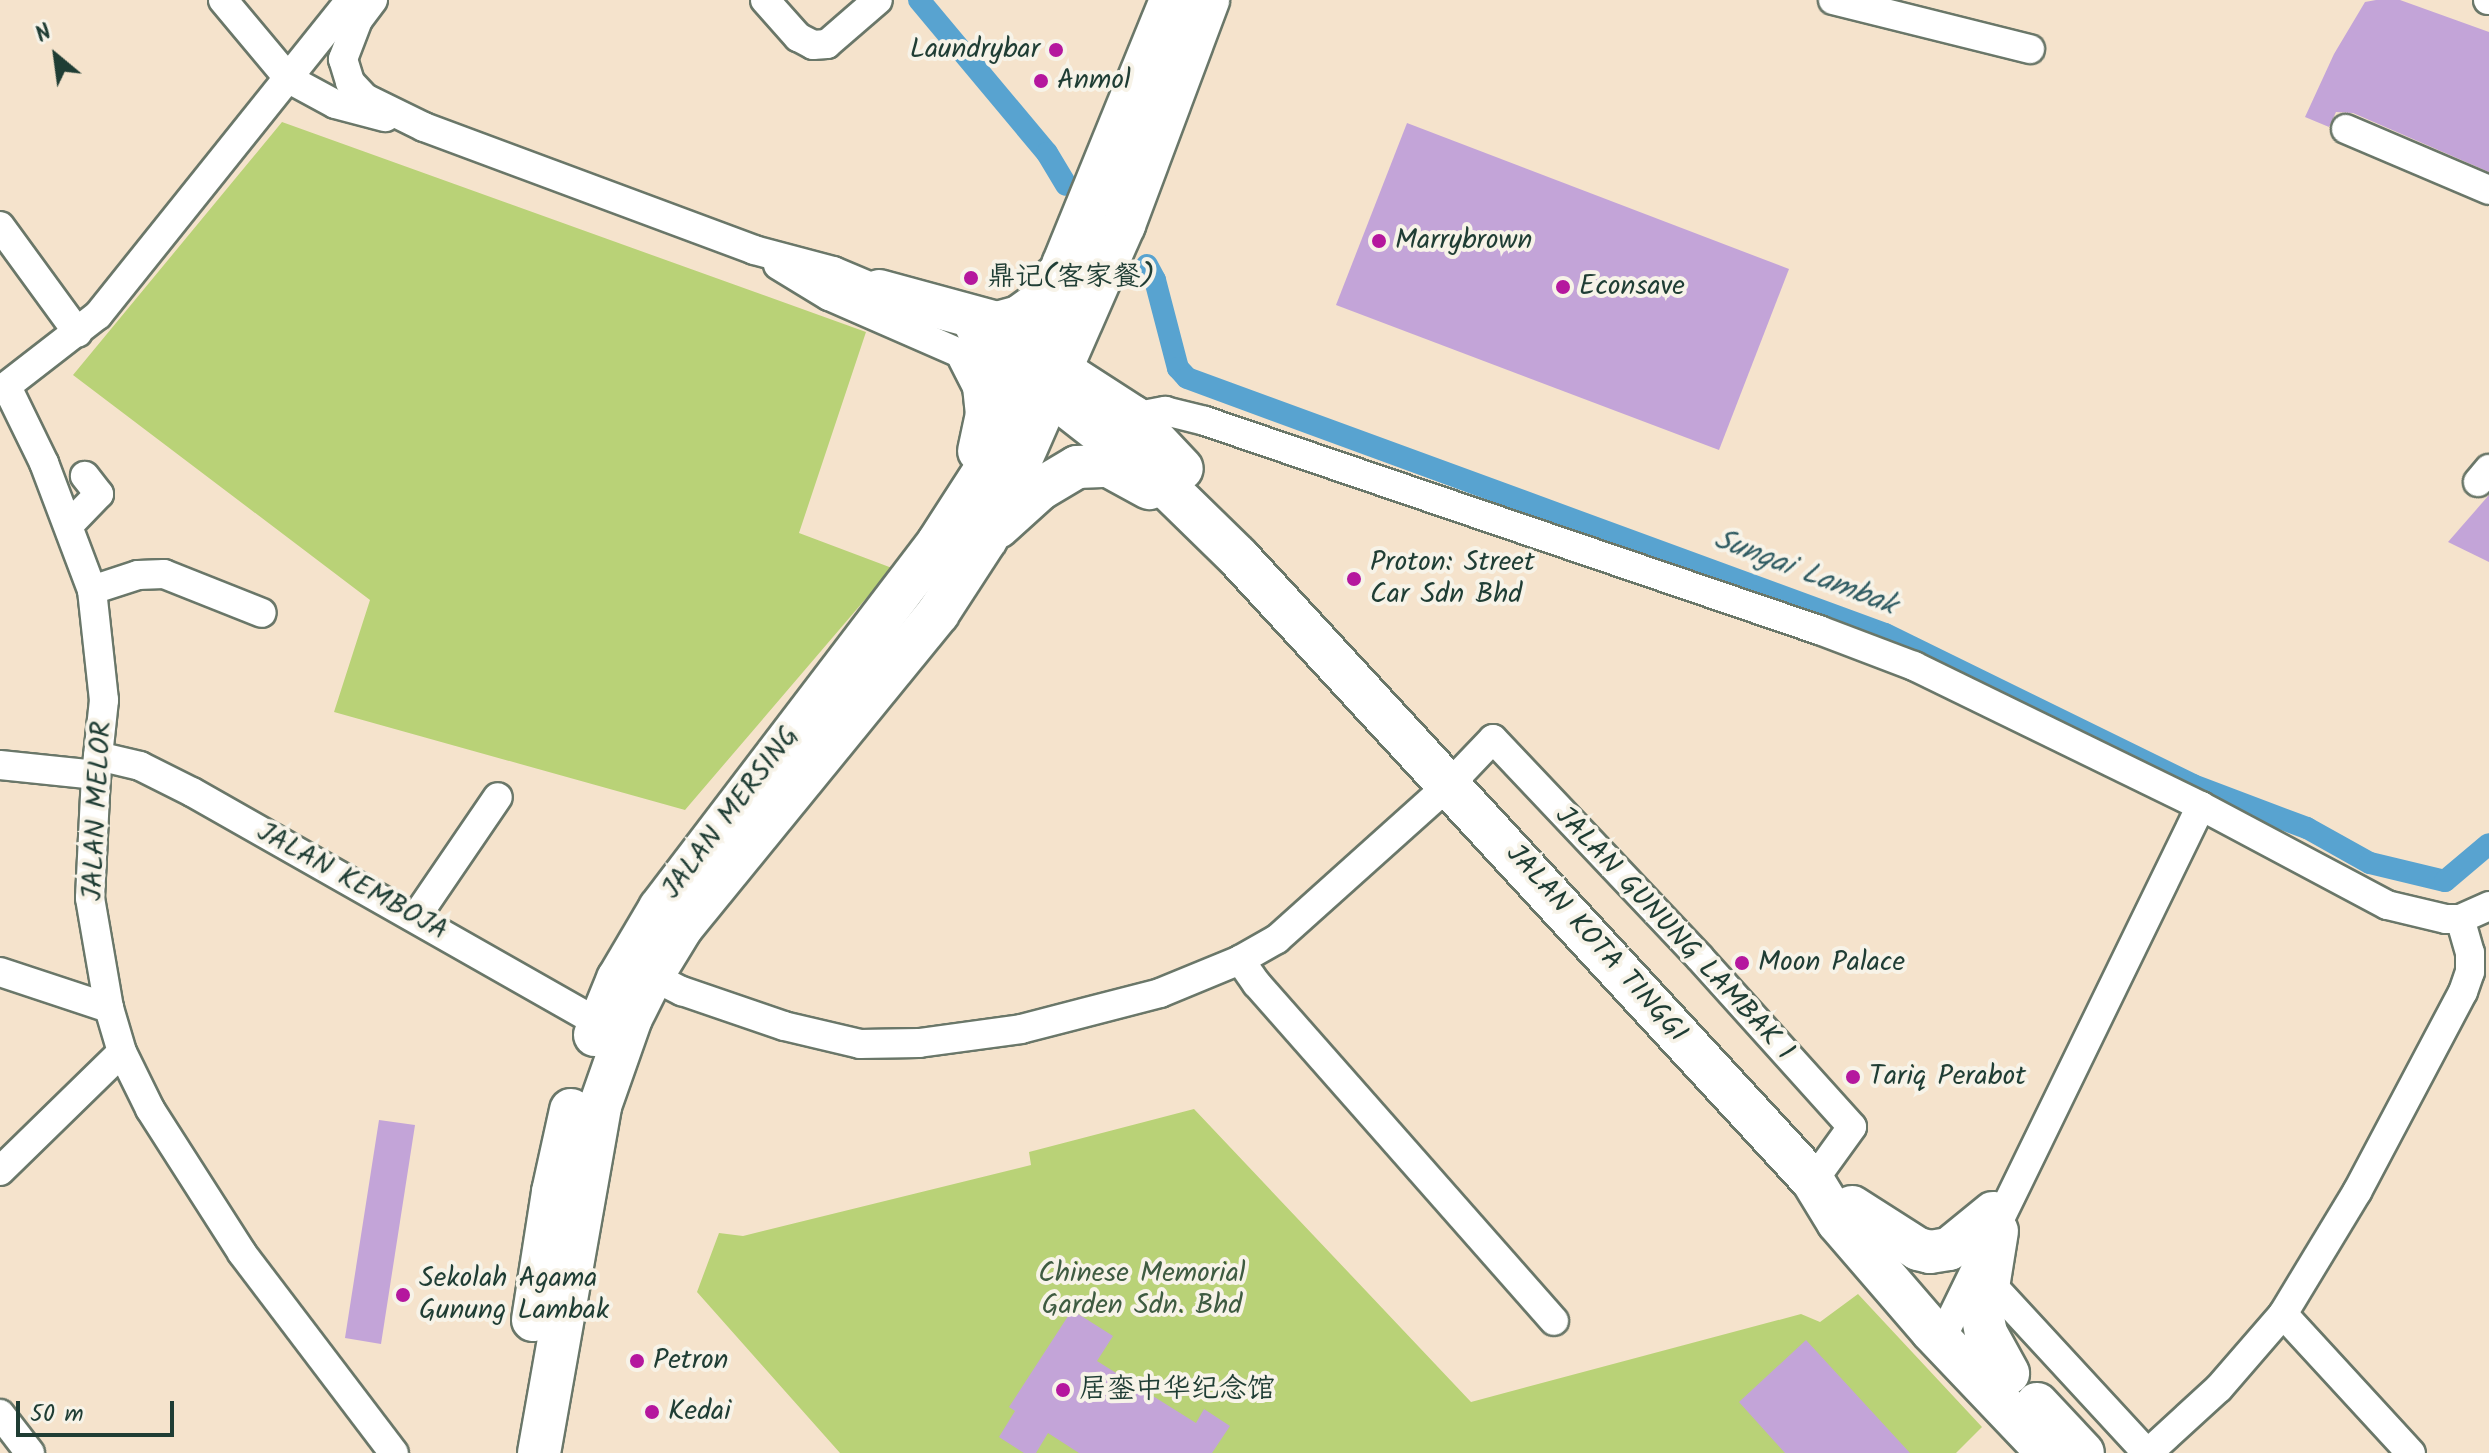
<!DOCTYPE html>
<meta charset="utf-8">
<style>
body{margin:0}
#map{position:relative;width:2489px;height:1453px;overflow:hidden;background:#f5e3cc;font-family:Kalam,"LXGW WenKai TC",sans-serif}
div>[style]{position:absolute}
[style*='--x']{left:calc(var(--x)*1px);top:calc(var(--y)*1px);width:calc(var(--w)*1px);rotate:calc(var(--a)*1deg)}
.green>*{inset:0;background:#b9d277}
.canal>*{height:22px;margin:-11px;padding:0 11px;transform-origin:11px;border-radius:11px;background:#58a3d0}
.building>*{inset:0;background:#c3a4d8}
.roads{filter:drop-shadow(2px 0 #6a7769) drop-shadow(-2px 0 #6a7769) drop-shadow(0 2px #6a7769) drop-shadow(0 -2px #6a7769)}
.minor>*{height:28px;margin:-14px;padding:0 14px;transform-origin:14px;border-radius:14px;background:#fff}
.highway>*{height:42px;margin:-21px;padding:0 21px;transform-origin:21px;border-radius:21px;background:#fff}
.dots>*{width:22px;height:22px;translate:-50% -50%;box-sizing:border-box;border:4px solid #f7f3e8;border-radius:50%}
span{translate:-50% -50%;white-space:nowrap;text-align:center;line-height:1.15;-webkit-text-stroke:8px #f7f3e8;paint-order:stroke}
.poi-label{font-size:28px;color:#1f3d34}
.right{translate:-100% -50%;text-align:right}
.left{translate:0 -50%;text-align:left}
.street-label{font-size:28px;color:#1f3d34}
.park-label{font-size:28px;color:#3e5b41}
.water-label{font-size:30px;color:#305c63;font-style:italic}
.north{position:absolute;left:16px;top:16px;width:80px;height:80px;-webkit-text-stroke:6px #f7f3e8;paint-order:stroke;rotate:331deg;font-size:22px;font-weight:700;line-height:32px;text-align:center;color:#1f3d34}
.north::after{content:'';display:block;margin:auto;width:28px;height:36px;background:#1f3d34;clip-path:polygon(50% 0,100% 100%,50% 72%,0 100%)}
.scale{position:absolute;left:16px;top:1401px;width:158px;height:36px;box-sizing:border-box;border:4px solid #1f3d34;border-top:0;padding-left:10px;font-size:24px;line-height:28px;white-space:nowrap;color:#1f3d34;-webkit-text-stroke:6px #f7f3e8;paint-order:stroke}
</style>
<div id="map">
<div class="green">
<i style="clip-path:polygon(282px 122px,866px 332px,799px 533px,892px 568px,685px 810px,334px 712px,370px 600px,73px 375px)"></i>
<i style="clip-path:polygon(1194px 1109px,1471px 1402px,1801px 1314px,1820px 1322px,1858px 1294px,1982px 1427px,1956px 1453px,840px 1453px,697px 1292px,719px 1233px,743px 1236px,1031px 1165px,1029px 1152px)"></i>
</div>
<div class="canal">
<i style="--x:919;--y:0;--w:199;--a:50.1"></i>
<i style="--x:1047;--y:153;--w:37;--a:59"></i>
<i style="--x:1147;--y:265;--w:17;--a:62"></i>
<i style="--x:1155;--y:280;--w:91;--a:75.4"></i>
<i style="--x:1178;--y:368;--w:13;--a:48"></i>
<i style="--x:1187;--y:378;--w:743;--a:20.14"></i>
<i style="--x:1885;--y:634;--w:343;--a:26.1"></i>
<i style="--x:2193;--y:785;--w:122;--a:20.7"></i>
<i style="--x:2307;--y:828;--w:72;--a:29.1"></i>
<i style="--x:2370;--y:863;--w:77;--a:13.5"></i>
<i style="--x:2445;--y:881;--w:57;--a:-40.1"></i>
</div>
<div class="building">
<i style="clip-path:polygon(2376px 0,2400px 0,2489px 32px,2489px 172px,2353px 113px,2336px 112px,2329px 127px,2305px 117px,2334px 54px,2365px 2px)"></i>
<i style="clip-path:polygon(1407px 123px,1789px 269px,1719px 450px,1336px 305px)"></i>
<i style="clip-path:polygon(2489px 495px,2489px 562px,2448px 542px)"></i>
<i style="clip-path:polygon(379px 1120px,415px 1125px,381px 1344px,345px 1338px)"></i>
<i style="clip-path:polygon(1072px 1310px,1113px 1336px,1097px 1361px,1196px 1423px,1204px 1409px,1230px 1426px,1212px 1453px,1079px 1453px,1048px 1433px,1036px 1453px,1024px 1453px,999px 1437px,1015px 1411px,1009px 1407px)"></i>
<i style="clip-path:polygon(1806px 1340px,1910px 1453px,1785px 1453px,1739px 1402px)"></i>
</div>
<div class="roads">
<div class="minor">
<i style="--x:223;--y:0;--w:103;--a:50.1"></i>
<i style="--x:289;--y:79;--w:52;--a:28.5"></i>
<i style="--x:335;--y:104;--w:52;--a:14.6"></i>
<i style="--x:373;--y:0;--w:25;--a:127"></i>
<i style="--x:358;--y:20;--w:42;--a:111"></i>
<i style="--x:343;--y:59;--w:24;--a:73"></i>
<i style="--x:350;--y:82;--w:22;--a:47"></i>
<i style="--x:365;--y:98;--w:66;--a:26.2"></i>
<i style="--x:424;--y:127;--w:352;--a:20.4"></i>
<i style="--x:754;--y:250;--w:82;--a:14.9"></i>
<i style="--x:833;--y:271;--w:67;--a:22.8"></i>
<i style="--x:765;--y:0;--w:50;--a:48.3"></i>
<i style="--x:798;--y:37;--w:17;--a:28"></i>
<i style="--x:813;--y:45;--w:14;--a:-4"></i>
<i style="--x:827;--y:44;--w:67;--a:-40.8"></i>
<i style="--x:1833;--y:0;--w:203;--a:14"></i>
<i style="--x:2488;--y:0;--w:1;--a:0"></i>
<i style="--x:2346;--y:129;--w:155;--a:23.1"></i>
<i style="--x:0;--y:226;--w:132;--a:53.9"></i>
<i style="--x:778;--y:265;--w:60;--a:31.3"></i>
<i style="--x:829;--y:296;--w:213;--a:23.6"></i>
<i style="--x:970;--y:329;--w:69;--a:22.9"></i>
<i style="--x:7;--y:387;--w:85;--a:64"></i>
<i style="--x:44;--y:463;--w:136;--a:69.3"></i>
<i style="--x:92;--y:590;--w:111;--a:83.8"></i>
<i style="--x:104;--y:700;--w:75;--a:96.1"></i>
<i style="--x:96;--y:775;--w:123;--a:92.8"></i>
<i style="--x:90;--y:898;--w:112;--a:80.2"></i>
<i style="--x:109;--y:1008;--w:46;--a:73.5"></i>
<i style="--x:122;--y:1052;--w:64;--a:63.8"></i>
<i style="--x:150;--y:1109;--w:171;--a:57.4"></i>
<i style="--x:242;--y:1253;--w:251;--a:52.8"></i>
<i style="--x:0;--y:391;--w:124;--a:-37.8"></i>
<i style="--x:98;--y:315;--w:403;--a:-51.3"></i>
<i style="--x:1133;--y:417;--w:33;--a:-11"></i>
<i style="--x:1165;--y:411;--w:41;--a:14"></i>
<i style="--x:1205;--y:421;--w:649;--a:18.8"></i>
<i style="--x:1819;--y:630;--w:102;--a:20.8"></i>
<i style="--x:1914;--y:666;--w:319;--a:26"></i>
<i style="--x:2201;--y:806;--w:211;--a:28"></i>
<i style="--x:2387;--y:905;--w:61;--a:13.3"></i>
<i style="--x:2446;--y:919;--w:14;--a:0"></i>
<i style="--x:2460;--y:919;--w:32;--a:-24"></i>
<i style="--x:2478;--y:482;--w:17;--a:-50"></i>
<i style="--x:69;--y:525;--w:43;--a:-45.9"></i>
<i style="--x:99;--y:494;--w:23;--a:-128"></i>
<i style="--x:92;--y:590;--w:48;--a:-18.1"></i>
<i style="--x:138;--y:575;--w:26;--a:-2"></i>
<i style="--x:164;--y:574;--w:105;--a:21.7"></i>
<i style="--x:98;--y:756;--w:43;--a:13.4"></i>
<i style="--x:140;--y:766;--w:58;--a:26.6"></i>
<i style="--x:192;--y:792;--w:468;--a:29.6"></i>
<i style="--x:0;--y:765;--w:97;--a:5.9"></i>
<i style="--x:416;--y:917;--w:145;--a:-55.7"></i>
<i style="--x:1240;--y:960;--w:29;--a:55"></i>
<i style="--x:1257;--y:984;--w:449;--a:48.6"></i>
<i style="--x:0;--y:972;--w:115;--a:18.3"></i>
<i style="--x:652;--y:976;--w:34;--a:27"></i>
<i style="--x:682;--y:991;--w:108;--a:18.9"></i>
<i style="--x:784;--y:1026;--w:78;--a:13.3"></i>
<i style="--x:860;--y:1044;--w:59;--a:-1"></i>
<i style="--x:919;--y:1043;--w:103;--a:-7.8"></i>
<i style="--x:1021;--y:1029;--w:144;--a:-14.5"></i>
<i style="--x:1160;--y:993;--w:87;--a:-22.4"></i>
<i style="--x:1240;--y:960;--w:43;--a:-29.6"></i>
<i style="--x:1277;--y:939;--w:232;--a:-41.9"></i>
<i style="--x:1450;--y:784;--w:62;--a:-46.3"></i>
<i style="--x:1493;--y:739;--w:301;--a:46.6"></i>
<i style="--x:1700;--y:958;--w:227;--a:48"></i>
<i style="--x:1852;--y:1127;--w:67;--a:125.8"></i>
<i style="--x:0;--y:1171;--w:170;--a:-44.3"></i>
<i style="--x:1991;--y:1284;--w:230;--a:47.3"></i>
<i style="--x:2283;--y:1314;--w:189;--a:47.4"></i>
<i style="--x:1941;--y:1340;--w:594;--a:-64.04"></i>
<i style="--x:0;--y:1414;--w:49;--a:52.4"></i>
<i style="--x:2148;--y:1453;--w:96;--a:-42.5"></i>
<i style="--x:2219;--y:1388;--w:98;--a:-49.1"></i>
<i style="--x:2283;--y:1314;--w:143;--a:-58.8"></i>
<i style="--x:2357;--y:1192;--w:226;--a:-62.1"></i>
<i style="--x:2463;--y:992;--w:21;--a:-71"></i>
<i style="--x:2470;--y:972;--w:19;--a:-90"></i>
<i style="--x:2470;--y:953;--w:35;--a:-106"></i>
</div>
<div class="highway">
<i style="--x:879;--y:291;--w:122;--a:15.2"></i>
<i style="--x:997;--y:323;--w:23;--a:-15"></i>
<i style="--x:1019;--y:317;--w:24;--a:-36"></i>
<i style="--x:1038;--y:303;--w:31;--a:-57"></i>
<i style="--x:969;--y:356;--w:34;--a:63"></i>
<i style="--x:984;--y:386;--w:28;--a:84"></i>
<i style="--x:987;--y:414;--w:38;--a:102"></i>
<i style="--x:1054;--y:366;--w:94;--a:32.8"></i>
<i style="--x:1133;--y:417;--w:71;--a:46.7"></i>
<i style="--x:1028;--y:383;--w:25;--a:26"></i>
<i style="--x:1051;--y:394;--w:127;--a:38"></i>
<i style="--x:1151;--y:472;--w:122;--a:44.3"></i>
<i style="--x:1238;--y:557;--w:849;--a:47.34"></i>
<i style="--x:1813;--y:1181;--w:48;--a:58.6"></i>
<i style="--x:1838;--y:1222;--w:144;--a:49.2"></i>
<i style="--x:1932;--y:1331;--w:168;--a:46.4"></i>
<i style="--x:998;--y:527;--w:57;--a:-42.1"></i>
<i style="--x:1040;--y:489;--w:43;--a:-30.7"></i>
<i style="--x:1077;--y:467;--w:32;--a:-2"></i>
<i style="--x:1109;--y:466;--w:46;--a:28.8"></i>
<i style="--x:595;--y:1035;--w:61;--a:-67.7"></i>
<i style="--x:618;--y:979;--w:82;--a:-59.4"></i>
<i style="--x:660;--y:908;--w:459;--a:-52.7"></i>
<i style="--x:938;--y:543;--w:94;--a:-57.2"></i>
<i style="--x:989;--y:464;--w:117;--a:-67.4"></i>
<i style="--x:1034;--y:356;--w:96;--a:-72.3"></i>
<i style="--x:1063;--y:265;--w:286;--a:-67.8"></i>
<i style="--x:1852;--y:1207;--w:78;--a:32.5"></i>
<i style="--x:1918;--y:1249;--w:12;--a:14"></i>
<i style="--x:1930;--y:1252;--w:19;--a:-9"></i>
<i style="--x:1949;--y:1249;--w:57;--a:-39.3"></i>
<i style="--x:1997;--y:1231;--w:88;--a:99.1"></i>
<i style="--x:1983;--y:1318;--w:15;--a:79"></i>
<i style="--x:1986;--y:1333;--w:46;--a:61.2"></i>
<i style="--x:533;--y:1320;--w:130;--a:-81.1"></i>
<i style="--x:553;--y:1192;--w:84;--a:-77.6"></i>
<i style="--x:2037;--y:1404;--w:67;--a:46.8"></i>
<i style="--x:539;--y:1453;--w:352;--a:-80"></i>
<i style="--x:600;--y:1106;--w:93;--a:-70.6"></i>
<i style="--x:631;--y:1018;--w:47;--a:-63.4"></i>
<i style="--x:652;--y:976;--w:57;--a:-58.5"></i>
<i style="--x:682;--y:927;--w:405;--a:-50.8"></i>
<i style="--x:938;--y:613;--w:88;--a:-57"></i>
<i style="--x:986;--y:539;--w:343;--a:-66.3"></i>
<i style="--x:1124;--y:225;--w:240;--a:-69.5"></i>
</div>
</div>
<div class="dots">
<i style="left:1056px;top:50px;background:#b5179e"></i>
<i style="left:1041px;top:81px;background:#b5179e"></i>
<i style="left:1379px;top:241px;background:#b5179e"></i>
<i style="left:971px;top:278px;background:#b5179e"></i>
<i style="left:1563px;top:287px;background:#b5179e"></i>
<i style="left:1354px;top:579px;background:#b5179e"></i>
<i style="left:1742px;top:963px;background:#b5179e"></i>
<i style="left:1853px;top:1077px;background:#b5179e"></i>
<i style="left:403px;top:1295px;background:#b5179e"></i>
<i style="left:637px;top:1361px;background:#b5179e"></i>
<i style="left:1063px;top:1390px;background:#b5179e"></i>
<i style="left:652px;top:1412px;background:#b5179e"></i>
</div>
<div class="poi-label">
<span class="right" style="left:1040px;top:50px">Laundrybar</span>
<span class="left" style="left:1057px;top:81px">Anmol</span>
<span class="left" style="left:1395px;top:241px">Marrybrown</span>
<span class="left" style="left:987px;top:278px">鼎记(客家餐)</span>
<span class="left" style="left:1579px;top:287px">Econsave</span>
<span class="left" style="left:1370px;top:579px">Proton: Street<br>Car Sdn Bhd</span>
<span class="left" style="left:1758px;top:963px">Moon Palace</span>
<span class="left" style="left:1869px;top:1077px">Tariq Perabot</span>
<span class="left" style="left:419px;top:1295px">Sekolah Agama<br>Gunung Lambak</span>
<span class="left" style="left:653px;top:1361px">Petron</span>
<span class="left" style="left:1079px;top:1390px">居銮中华纪念馆</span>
<span class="left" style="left:668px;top:1412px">Kedai</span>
</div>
<div class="street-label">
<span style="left:98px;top:811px;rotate:-87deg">JALAN MELOR</span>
<span style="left:731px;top:813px;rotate:-53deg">JALAN MERSING</span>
<span style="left:352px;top:882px;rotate:29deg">JALAN KEMBOJA</span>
<span style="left:1674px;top:934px;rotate:47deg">JALAN GUNUNG LAMBAK 1</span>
<span style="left:1596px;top:944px;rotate:48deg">JALAN KOTA TINGGI</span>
</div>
<div class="park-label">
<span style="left:1142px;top:1290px">Chinese Memorial<br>Garden Sdn. Bhd</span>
</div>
<div class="water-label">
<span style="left:1805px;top:573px;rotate:21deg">Sungai Lambak</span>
</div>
<div class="north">N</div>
<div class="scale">50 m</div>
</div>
